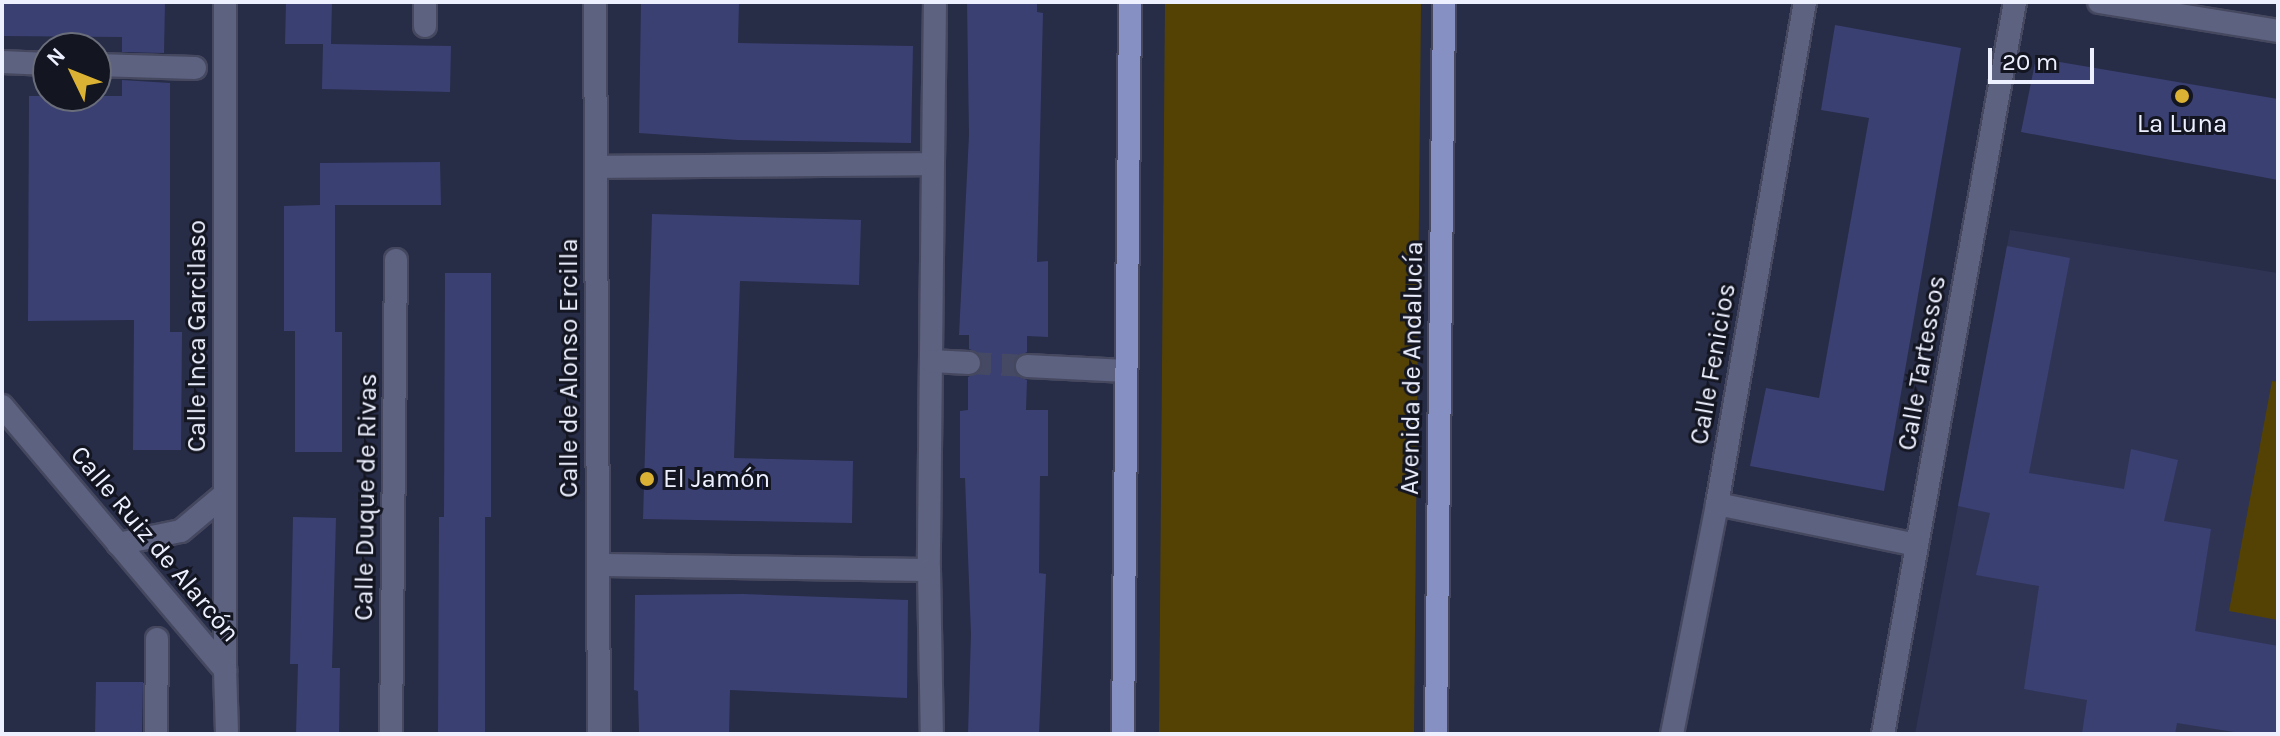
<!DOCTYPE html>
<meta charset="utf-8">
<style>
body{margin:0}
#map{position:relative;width:2280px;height:736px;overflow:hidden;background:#272c47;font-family:Karla,sans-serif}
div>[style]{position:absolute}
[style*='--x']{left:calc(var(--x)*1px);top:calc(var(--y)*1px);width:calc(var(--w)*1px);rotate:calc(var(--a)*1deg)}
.built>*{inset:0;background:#2f3455}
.green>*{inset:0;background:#544205}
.building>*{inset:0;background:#3a4072}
.minor-tunnel>*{height:22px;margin-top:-11px;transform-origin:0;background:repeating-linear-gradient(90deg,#454963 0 22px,transparent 0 33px)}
.roads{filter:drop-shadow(2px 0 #45485f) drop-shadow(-2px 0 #45485f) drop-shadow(0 2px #45485f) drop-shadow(0 -2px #45485f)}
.pedestrian>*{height:22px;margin:-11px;padding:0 11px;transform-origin:11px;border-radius:11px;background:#5d6281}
.minor>*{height:22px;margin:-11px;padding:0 11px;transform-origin:11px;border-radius:11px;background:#5d6281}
.tertiary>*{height:22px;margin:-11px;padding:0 11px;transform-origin:11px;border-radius:11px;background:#5d6281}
.primary>*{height:22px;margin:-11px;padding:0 11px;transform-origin:11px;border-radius:11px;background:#8790c3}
.dots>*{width:22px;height:22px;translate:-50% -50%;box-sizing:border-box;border:4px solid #131521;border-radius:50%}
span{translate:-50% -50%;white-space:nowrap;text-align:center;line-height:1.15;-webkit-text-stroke:6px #131521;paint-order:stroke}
.poi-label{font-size:26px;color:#edf0ff}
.left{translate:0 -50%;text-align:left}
.street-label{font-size:26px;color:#edf0ff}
.frame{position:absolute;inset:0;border:4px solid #edf0ff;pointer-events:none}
.north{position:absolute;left:32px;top:32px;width:80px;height:80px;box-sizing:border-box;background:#131521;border:2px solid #6a6d7a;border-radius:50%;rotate:313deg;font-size:22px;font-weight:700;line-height:32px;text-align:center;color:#edf0ff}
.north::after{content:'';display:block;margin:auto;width:28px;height:36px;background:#dbb233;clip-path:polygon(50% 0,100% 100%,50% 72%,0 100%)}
.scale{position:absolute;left:1988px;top:48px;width:106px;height:36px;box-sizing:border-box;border:4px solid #edf0ff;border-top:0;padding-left:10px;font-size:24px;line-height:28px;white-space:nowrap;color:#edf0ff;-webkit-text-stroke:6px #131521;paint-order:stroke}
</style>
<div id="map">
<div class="built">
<i style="clip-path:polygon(2010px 230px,2278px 273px,2278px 734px,1915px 734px)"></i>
</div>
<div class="green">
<i style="clip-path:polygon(1165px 2px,1421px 2px,1414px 734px,1159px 734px)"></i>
<i style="clip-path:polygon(2272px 381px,2278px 382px,2278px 620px,2229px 611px)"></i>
</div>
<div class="building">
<i style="clip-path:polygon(2px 2px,165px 2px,164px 53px,122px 52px,122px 37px,2px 36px)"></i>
<i style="clip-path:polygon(286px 2px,332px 2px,331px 44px,451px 46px,450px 92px,322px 89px,323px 44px,285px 44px)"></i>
<i style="clip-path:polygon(641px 2px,739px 2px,738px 43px,913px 46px,911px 143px,738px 140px,639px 133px)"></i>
<i style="clip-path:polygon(967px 2px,1037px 2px,1037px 12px,1043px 13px,1037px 262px,1048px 261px,1048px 337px,1027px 336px,1027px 352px,1016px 358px,1013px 366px,1019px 377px,1027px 380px,1026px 410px,1048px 410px,1048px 476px,1040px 476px,1039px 573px,1046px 574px,1039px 734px,968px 734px,971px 634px,965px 478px,960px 478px,960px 411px,968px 410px,968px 377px,980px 371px,983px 363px,977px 352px,969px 349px,969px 335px,959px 335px,969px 135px)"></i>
<i style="clip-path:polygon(1835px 25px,1961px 48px,1884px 491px,1750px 466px,1766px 388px,1819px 398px,1869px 118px,1821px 110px)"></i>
<i style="clip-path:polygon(2036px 58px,2278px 99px,2278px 180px,2021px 132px)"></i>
<i style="clip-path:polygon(122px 80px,170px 83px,170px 332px,182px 332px,181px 450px,133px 450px,134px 320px,28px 321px,29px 96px,122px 96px)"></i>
<i style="clip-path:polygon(440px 162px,441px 205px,335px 205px,335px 332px,342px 332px,342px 452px,295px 452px,295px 331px,284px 331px,284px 206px,320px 205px,320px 163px)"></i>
<i style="clip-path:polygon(652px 214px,861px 220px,859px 285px,740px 281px,734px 458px,853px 461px,852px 523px,643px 519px)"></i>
<i style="clip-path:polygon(2007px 246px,2070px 258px,2029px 473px,2124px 489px,2131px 449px,2178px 460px,2164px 521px,2211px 529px,2195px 631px,2278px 646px,2278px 734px,2247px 734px,2177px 723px,2175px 734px,2082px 734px,2087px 700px,2024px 689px,2039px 586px,1976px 575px,1990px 513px,1958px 506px)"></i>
<i style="clip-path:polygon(445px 273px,491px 273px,491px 517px,485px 517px,485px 734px,438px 734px,439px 517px,444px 517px)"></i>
<i style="clip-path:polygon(293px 517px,336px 518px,332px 668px,340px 668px,339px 734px,296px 734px,298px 664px,290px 664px)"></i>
<i style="clip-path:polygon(743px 594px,908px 600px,907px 698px,730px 690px,729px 734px,639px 734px,638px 691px,634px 690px,635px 595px)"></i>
<i style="clip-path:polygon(96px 682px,143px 682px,142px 734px,95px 734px)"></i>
</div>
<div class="minor-tunnel">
<i style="--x:969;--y:363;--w:58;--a:3"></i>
</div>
<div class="roads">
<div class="pedestrian">
<i style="--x:425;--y:2;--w:24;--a:90"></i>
<i style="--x:2;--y:62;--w:46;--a:2.5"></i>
<i style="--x:96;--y:65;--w:99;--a:1.7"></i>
<i style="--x:156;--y:734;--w:95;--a:-89.4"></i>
<i style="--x:391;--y:734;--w:474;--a:-89.4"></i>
</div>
<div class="minor">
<i style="--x:933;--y:164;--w:162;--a:-89.3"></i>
<i style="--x:596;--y:167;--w:337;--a:-0.5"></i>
<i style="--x:933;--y:164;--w:406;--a:90.6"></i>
<i style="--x:929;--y:570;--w:330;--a:-179.1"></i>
<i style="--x:931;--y:361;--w:38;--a:3"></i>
<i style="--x:1027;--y:366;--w:99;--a:2.9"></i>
<i style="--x:1717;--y:504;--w:204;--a:11.6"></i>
<i style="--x:118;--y:544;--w:64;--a:-11.7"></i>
<i style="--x:181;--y:531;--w:57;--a:-40.1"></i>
<i style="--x:929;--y:570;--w:164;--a:89"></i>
<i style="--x:225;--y:670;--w:668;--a:-90"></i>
<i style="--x:1672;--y:734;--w:234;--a:-78.9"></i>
<i style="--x:1717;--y:504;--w:510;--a:-80.06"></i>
<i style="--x:1883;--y:734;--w:744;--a:-79.78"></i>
</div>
<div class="tertiary">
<i style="--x:595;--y:2;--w:732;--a:89.69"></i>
<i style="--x:2099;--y:2;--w:181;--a:9.2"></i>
<i style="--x:2;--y:406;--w:346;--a:49.8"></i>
<i style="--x:225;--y:670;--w:64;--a:88.2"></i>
</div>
<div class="primary">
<i style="--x:1123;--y:734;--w:732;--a:-89.45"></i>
<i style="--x:1436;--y:734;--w:732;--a:-89.37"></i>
</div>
</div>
<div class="dots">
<i style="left:2182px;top:96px;background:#dbb233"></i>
<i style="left:647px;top:479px;background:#dbb233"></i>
</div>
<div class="poi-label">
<span style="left:2182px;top:124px">La Luna</span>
<span class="left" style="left:663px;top:479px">El Jamón</span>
</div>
<div class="street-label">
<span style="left:197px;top:336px;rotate:-90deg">Calle Inca Garcilaso</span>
<span style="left:1922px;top:363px;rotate:-80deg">Calle Tartessos</span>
<span style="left:1713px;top:364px;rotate:-80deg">Calle Fenicios</span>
<span style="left:569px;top:368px;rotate:-90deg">Calle de Alonso Ercilla</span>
<span style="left:1412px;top:368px;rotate:-89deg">Avenida de Andalucía</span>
<span style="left:366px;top:497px;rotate:-89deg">Calle Duque de Rivas</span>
<span style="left:155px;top:544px;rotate:50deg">Calle Ruiz de Alarcón</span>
</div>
<div class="frame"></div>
<div class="north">N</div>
<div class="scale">20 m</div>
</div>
